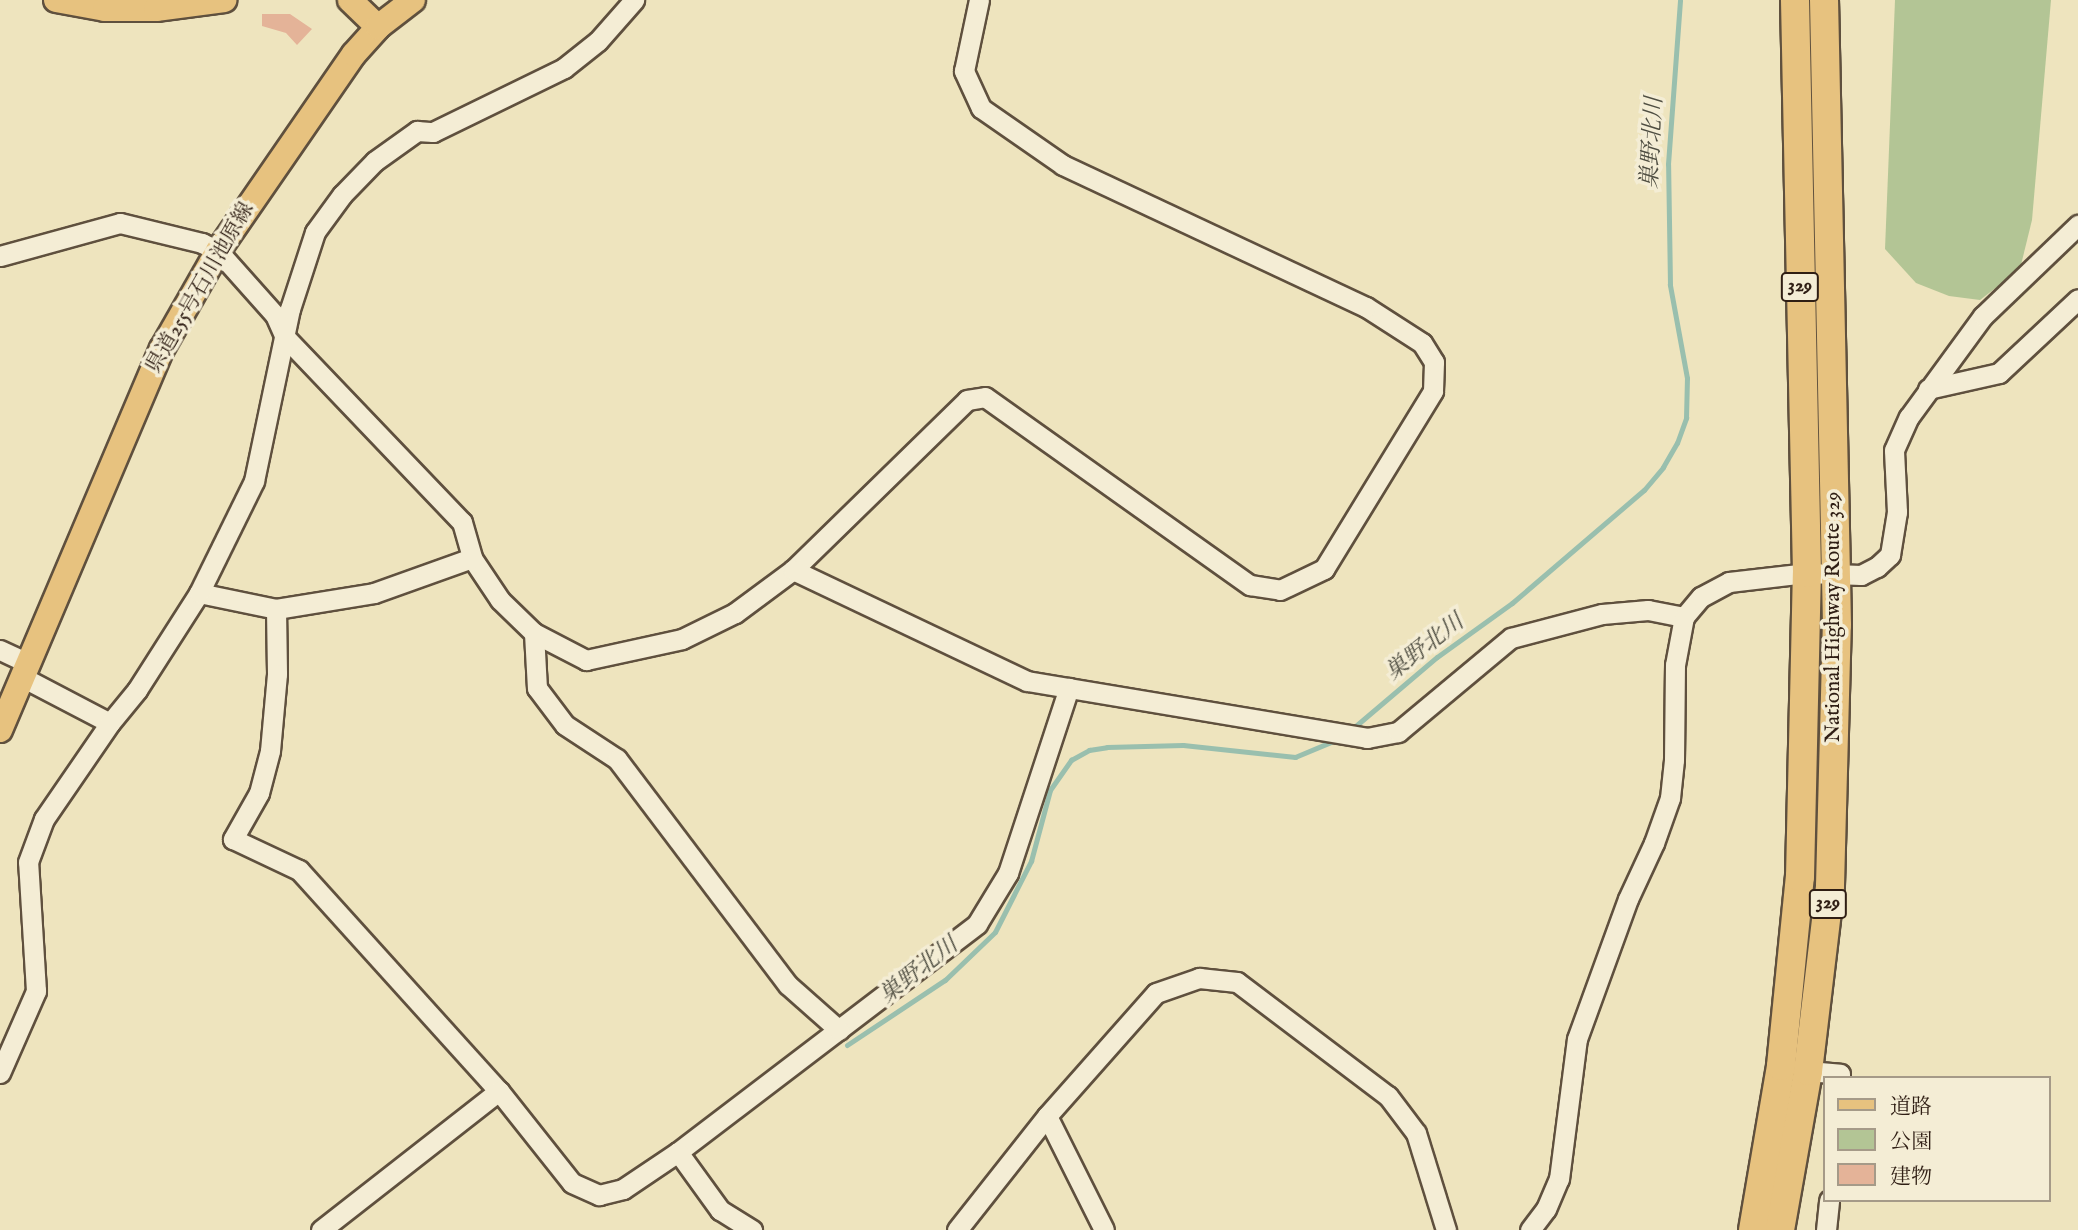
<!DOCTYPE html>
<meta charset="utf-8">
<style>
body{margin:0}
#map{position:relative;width:2078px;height:1230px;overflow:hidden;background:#eee4be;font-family:"IM FELL English","Noto Serif JP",serif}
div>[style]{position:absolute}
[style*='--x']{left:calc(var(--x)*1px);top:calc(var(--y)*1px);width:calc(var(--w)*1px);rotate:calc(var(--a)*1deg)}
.green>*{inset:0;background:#b3c595}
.stream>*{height:5px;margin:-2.5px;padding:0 2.5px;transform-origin:2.5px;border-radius:2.5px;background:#99bfae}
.building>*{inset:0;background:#e4b398}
.roads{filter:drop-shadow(2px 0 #5f503e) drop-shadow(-2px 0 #5f503e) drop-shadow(0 2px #5f503e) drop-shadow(0 -2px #5f503e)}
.minor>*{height:19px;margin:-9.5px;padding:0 9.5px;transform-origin:9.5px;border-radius:9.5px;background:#f4edd5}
.major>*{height:24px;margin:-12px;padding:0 12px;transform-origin:12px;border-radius:12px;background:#e7c27f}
.highway>*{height:28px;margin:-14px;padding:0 14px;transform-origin:14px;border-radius:14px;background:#e7c27f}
span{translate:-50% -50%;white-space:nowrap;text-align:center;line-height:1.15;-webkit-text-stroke:7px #f4edd5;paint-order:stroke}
.shield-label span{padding:2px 5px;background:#f4edd5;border:2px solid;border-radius:5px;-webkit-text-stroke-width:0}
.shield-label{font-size:19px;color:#2f1e14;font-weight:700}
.street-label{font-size:21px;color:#2f1e14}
.water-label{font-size:23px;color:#4f4e42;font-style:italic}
.legend{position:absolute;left:1823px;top:1076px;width:228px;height:126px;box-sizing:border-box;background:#f4edd5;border:2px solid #a59a88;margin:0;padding:9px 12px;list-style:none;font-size:21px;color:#2f1e14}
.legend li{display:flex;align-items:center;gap:14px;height:35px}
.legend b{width:35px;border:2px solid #a59a88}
</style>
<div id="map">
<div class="green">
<i style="clip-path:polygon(1895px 0,2051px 0,2032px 220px,2020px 269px,1980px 300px,1949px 296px,1916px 283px,1885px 249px)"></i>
</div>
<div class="stream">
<i style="--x:1352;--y:729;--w:111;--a:-40.3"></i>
<i style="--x:1437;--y:657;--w:92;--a:-35.8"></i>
<i style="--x:1512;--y:603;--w:174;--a:-40.6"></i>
<i style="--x:1644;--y:490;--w:30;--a:-50"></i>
<i style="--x:1663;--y:467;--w:28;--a:-60"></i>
<i style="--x:1677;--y:443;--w:27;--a:-70"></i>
<i style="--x:1686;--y:418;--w:40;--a:-88.6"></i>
<i style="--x:1687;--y:378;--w:95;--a:-100.4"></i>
<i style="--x:1670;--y:285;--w:121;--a:-90.9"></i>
<i style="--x:1668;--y:164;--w:164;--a:-85.8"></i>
<i style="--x:847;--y:1045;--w:118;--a:-33.6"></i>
<i style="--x:945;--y:980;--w:69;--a:-43.8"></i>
<i style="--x:995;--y:932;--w:80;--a:-63.1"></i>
<i style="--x:1031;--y:861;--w:73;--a:-75"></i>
<i style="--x:1050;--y:790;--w:37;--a:-55"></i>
<i style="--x:1071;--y:760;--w:21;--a:-29"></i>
<i style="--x:1089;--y:750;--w:18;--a:-9"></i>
<i style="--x:1107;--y:747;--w:76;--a:-1.5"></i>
<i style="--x:1183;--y:745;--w:113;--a:6.1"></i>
<i style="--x:1295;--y:757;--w:47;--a:-22.7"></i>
</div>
<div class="building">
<i style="clip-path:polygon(262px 14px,290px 14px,312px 29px,297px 45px,286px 33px,262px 26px)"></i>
</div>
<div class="roads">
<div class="minor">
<i style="--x:0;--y:256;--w:124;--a:-15.4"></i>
<i style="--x:120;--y:223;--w:84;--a:13.7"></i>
<i style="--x:202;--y:243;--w:18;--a:27"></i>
<i style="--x:218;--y:251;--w:86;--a:48.3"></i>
<i style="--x:275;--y:315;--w:24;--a:66"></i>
<i style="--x:285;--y:337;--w:256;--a:46.3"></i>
<i style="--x:462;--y:522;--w:37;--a:74"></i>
<i style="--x:472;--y:558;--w:50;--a:56.3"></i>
<i style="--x:500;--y:600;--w:47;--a:44.1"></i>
<i style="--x:534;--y:633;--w:59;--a:27.4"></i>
<i style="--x:586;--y:660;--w:98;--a:-12.3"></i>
<i style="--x:682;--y:639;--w:59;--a:-26.1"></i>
<i style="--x:735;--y:613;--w:72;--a:-36.6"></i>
<i style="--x:793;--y:570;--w:243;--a:-44.3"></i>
<i style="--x:967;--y:400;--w:18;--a:-9"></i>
<i style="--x:985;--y:397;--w:325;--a:35.4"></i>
<i style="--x:1250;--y:585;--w:30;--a:9"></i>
<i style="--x:1280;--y:590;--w:49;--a:-25.5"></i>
<i style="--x:1324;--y:569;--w:209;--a:-58.5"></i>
<i style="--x:1433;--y:391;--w:29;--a:-88"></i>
<i style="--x:1434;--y:362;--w:22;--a:-122"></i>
<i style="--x:1422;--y:343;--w:67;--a:-147.3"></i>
<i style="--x:1366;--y:307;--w:335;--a:-154.9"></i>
<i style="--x:1063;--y:165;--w:100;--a:-145.2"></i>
<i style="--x:981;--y:108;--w:41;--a:-114.7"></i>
<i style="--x:964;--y:71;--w:73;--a:-78.1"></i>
<i style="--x:1928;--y:389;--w:73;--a:-12.7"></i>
<i style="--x:1999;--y:373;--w:108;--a:-43.1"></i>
<i style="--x:793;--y:570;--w:259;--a:25.4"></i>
<i style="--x:1027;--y:681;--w:345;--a:9.5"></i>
<i style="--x:1367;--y:738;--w:32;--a:-11"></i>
<i style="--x:1398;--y:732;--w:147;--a:-39.8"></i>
<i style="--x:1511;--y:638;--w:94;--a:-14.8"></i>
<i style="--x:1602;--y:614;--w:46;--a:-5"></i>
<i style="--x:1648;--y:610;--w:37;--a:11"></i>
<i style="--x:199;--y:593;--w:79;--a:11.7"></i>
<i style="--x:276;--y:609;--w:99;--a:-9.3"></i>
<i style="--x:374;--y:593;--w:104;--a:-19.7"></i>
<i style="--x:276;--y:609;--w:65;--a:89.1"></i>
<i style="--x:277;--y:674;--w:77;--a:95.2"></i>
<i style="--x:270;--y:751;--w:43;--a:104.7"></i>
<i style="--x:259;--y:793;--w:53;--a:119.5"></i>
<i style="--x:233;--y:839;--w:73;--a:25.2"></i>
<i style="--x:299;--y:870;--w:298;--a:47.9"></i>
<i style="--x:499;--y:1091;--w:117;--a:51.6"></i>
<i style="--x:572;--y:1183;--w:30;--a:24"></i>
<i style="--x:599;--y:1195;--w:25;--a:-14"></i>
<i style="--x:623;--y:1189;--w:66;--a:-33.9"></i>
<i style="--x:678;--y:1152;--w:376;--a:-37.3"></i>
<i style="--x:977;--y:924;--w:60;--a:-58.7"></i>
<i style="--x:1008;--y:873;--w:195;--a:-71.8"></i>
<i style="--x:534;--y:633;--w:55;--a:86.9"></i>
<i style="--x:537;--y:688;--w:46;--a:52.9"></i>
<i style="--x:565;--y:725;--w:62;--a:33.2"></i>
<i style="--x:617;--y:759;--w:283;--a:52.9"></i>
<i style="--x:788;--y:985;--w:68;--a:41.4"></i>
<i style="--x:0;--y:650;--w:31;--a:25"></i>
<i style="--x:22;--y:677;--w:99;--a:27.6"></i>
<i style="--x:1808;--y:1071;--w:32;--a:5"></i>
<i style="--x:1840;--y:1074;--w:4;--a:90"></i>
<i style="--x:0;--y:1073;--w:90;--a:-66.3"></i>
<i style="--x:36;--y:991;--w:129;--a:-93.5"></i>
<i style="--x:28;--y:862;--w:46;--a:-69.6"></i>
<i style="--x:44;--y:819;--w:116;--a:-55.5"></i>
<i style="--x:110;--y:723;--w:43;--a:-50.7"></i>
<i style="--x:137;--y:690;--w:115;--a:-57.4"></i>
<i style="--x:199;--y:593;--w:125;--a:-63.8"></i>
<i style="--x:254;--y:481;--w:176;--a:-78.2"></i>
<i style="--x:290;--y:309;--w:81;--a:-72"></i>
<i style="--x:315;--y:232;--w:46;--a:-53.9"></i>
<i style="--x:342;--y:195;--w:47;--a:-45.9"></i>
<i style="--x:375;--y:161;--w:52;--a:-35.5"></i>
<i style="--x:417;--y:131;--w:16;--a:4"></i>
<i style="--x:433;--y:132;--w:146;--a:-26"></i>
<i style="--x:564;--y:68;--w:43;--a:-38.5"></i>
<i style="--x:598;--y:41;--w:55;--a:-48.7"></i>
<i style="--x:1047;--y:1116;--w:127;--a:63.4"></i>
<i style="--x:678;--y:1152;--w:72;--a:54.1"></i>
<i style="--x:720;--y:1210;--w:38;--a:32"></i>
<i style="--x:321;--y:1230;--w:226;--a:-38"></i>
<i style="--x:957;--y:1230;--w:145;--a:-51.7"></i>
<i style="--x:1047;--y:1116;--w:164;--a:-48.5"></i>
<i style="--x:1156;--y:993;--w:46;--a:-19.2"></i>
<i style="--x:1199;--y:978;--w:38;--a:6"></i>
<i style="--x:1237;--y:982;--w:189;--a:37.1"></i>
<i style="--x:1388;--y:1096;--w:46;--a:52.9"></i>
<i style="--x:1416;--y:1133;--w:102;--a:72.8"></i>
<i style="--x:1530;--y:1230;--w:26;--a:-53"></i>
<i style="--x:1546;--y:1209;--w:33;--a:-67"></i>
<i style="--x:1559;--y:1179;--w:141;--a:-82.7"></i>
<i style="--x:1577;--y:1039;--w:149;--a:-70"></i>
<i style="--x:1628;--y:899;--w:62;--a:-65.1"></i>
<i style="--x:1654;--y:843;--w:48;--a:-70.4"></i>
<i style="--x:1670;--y:798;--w:38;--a:-84"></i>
<i style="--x:1674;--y:760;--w:95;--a:-89.4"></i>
<i style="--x:1675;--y:665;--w:49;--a:-79.4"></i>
<i style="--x:1684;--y:617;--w:26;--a:-50"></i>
<i style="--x:1701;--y:597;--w:32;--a:-28"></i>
<i style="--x:1729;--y:582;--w:79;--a:-6.6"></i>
<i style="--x:1807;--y:573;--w:54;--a:2.1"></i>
<i style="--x:1861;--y:575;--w:18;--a:-27"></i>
<i style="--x:1877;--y:567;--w:18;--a:-43"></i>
<i style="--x:1890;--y:555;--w:44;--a:-80.8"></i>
<i style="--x:1897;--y:512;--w:62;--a:-92.8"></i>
<i style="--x:1894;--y:450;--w:36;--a:-66"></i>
<i style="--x:1909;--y:417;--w:125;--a:-53.8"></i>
<i style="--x:1983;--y:316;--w:132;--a:-43.8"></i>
<i style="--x:1826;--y:1230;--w:30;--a:-84"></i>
</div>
<div class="major">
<i style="--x:56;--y:0;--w:50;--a:10.4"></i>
<i style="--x:105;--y:9;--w:51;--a:0"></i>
<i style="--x:156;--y:9;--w:69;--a:-7.5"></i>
<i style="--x:350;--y:0;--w:39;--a:44"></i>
<i style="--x:0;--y:730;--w:414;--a:-67"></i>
<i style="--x:162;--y:349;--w:113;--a:-60.3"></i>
<i style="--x:218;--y:251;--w:239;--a:-55.4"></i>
<i style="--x:354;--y:54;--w:36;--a:-48"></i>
<i style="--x:378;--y:27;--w:44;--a:-37.6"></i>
</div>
<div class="highway">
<i style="--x:1753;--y:1230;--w:166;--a:-80.3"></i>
<i style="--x:1781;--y:1066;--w:190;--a:-84.3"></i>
<i style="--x:1800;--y:877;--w:304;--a:-88.7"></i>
<i style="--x:1807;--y:573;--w:573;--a:-91.2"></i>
<i style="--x:1780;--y:1230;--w:161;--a:-80"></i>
<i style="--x:1808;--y:1071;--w:186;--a:-83.2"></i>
<i style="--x:1830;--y:886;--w:261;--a:-88.5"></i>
<i style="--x:1837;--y:625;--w:625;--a:-91.19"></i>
</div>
</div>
<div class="shield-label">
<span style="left:1800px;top:287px">329</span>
<span style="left:1828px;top:904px">329</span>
</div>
<div class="street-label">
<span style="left:201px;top:288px;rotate:-60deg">県道255号石川池原線</span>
<span style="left:1834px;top:617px;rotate:-90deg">National Highway Route 329</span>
</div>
<div class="water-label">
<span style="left:1653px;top:143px;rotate:-87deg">巣野北川</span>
<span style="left:1425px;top:648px;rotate:-38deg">巣野北川</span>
<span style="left:919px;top:971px;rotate:-38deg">巣野北川</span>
</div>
<ul class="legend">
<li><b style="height:9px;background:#e7c27f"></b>道路</li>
<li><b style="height:19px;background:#b3c595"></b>公園</li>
<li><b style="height:19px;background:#e4b398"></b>建物</li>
</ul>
</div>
